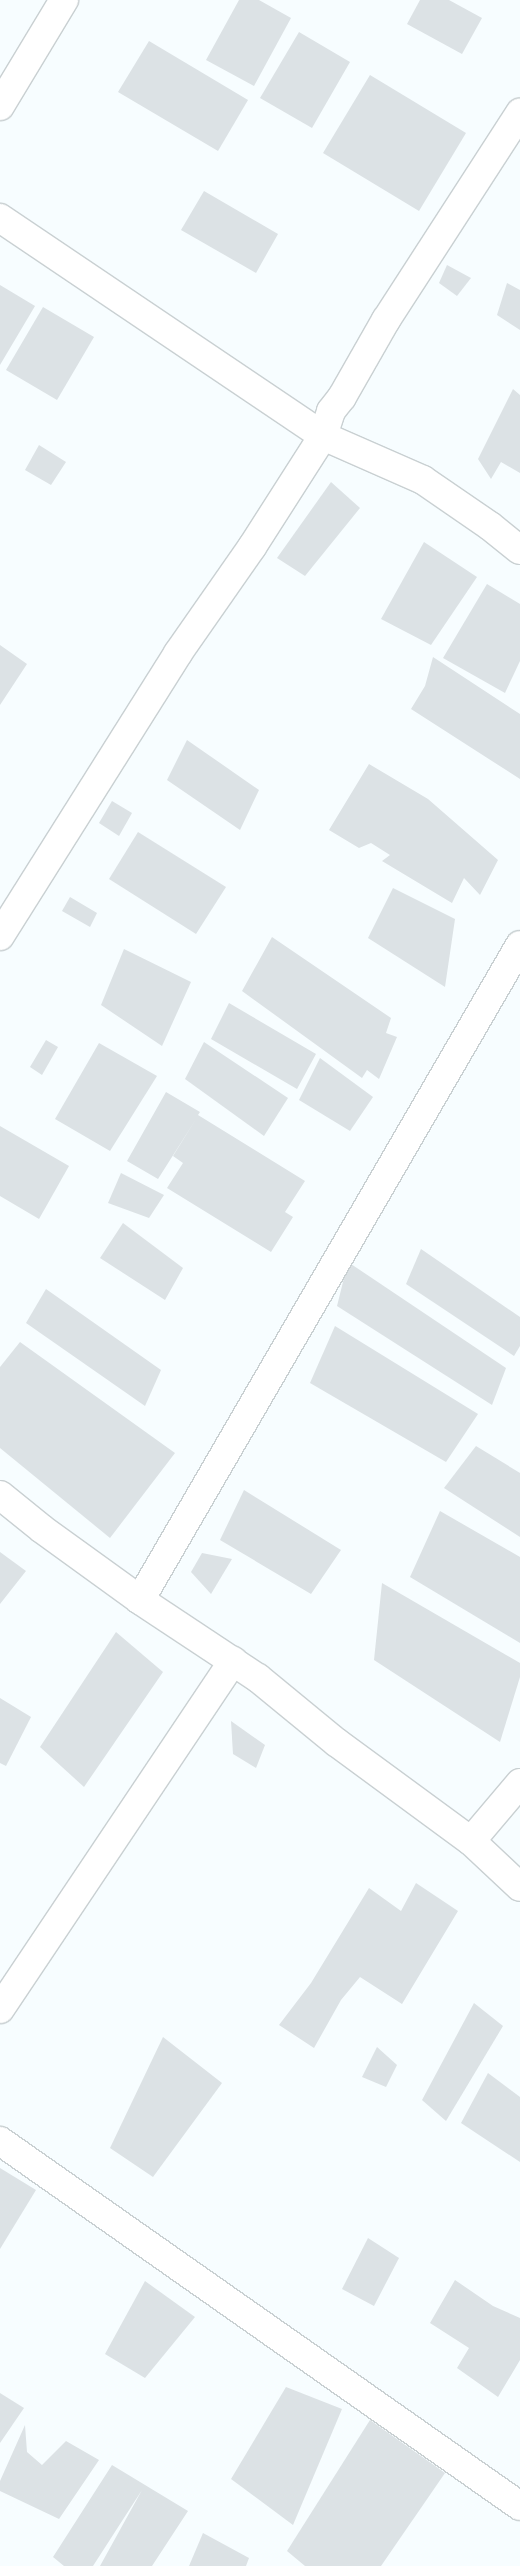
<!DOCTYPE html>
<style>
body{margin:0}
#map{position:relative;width:520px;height:2566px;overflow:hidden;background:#f7fdff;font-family:"Golos Text",sans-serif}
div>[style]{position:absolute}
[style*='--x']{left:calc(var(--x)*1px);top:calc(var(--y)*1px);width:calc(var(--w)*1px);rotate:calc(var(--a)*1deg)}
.building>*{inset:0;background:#dce2e5}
.roads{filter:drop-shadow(1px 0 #c9d0d2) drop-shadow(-1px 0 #c9d0d2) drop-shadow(0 1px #c9d0d2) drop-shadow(0 -1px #c9d0d2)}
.minor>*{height:28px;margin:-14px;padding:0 14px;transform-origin:14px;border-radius:14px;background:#fff}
span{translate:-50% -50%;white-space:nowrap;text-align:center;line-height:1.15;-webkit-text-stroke:4px #f7fdff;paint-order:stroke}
</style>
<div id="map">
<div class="building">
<i style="clip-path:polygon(239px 0,259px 0,291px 18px,254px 86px,206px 60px)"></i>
<i style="clip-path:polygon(420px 0,449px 0,482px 18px,462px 54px,407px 24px)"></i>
<i style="clip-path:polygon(299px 32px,350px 62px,312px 128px,260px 98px)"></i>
<i style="clip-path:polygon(149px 41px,248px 100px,218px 151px,118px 92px)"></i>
<i style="clip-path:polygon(370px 75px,466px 133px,419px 211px,323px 153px)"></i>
<i style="clip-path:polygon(204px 191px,278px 234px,256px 273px,181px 230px)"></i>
<i style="clip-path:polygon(447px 265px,471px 278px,457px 296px,439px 283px)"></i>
<i style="clip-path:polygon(507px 283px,520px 290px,520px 330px,497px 315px)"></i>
<i style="clip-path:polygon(0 285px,35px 306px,0 365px)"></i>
<i style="clip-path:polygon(43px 307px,94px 337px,57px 400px,6px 370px)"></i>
<i style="clip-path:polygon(513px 389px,520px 395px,520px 473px,501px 462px,491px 479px,478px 459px)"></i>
<i style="clip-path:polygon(39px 445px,66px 462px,51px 485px,25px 470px)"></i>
<i style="clip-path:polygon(331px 482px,360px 508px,305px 576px,277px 558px)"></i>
<i style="clip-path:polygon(424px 542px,477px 577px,431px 645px,381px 619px)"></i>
<i style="clip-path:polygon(487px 584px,520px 604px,520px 661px,505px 693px,443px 658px)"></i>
<i style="clip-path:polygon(0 645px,27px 664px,0 705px)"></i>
<i style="clip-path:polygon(433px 657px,520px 714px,520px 779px,411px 709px,425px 686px)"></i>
<i style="clip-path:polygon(187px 740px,259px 790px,240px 830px,167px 780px)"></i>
<i style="clip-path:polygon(369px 764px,428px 799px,498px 860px,480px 895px,464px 878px,452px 903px,382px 861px,390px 855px,371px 843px,359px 848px,329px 830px)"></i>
<i style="clip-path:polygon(112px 801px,132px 813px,119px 836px,99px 823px)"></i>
<i style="clip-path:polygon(138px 832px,226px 887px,196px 934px,109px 879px)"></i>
<i style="clip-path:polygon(393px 888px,455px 919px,445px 987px,368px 938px)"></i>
<i style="clip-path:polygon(70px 897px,97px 913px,90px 927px,62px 911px)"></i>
<i style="clip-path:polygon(272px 937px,391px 1018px,386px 1033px,397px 1037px,379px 1079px,367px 1070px,362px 1078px,242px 991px)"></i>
<i style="clip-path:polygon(124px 949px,191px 982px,162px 1046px,101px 1005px)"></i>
<i style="clip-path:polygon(229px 1003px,316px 1054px,297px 1089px,211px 1039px)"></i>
<i style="clip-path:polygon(46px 1040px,58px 1047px,42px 1075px,30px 1067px)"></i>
<i style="clip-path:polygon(204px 1042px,288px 1098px,264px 1136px,185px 1079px)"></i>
<i style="clip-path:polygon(99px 1043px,157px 1076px,110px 1151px,55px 1119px)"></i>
<i style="clip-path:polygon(320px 1058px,373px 1097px,350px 1131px,299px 1100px)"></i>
<i style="clip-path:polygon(166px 1092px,200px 1112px,198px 1115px,305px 1181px,285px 1212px,293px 1217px,271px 1252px,167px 1188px,183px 1163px,173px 1156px,196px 1119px,158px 1179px,127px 1161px)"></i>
<i style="clip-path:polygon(0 1126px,69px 1166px,39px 1219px,0 1196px)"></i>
<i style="clip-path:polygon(121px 1173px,164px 1195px,149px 1218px,108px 1203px)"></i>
<i style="clip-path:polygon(123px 1223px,183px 1268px,165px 1300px,100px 1258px)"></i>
<i style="clip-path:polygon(421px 1249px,520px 1317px,520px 1346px,514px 1356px,406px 1284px)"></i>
<i style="clip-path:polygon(348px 1262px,506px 1368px,492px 1405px,337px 1306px)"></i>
<i style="clip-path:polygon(46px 1289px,161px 1370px,145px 1406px,26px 1323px)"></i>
<i style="clip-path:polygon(335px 1326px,478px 1414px,446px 1462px,310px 1383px)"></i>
<i style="clip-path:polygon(20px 1342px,175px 1453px,110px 1538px,0 1448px,0 1367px)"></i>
<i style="clip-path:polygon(476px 1446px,520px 1473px,520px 1537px,444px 1488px)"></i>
<i style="clip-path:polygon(244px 1490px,341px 1550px,311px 1594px,220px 1540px)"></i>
<i style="clip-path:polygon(440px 1511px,520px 1557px,520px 1643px,410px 1577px)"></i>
<i style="clip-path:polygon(0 1552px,26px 1571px,0 1604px)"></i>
<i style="clip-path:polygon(202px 1553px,232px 1559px,211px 1594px,191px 1572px)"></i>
<i style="clip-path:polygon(382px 1583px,520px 1663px,520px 1677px,500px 1742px,374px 1660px)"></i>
<i style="clip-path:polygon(116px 1632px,163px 1672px,84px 1787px,40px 1747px)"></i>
<i style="clip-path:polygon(0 1698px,31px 1717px,6px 1766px,0 1763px)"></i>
<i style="clip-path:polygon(231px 1721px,265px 1745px,256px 1768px,233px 1754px)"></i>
<i style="clip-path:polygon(416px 1883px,458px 1911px,402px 2004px,360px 1977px,341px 2000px,314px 2048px,279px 2025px,311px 1983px,369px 1888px,401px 1911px)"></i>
<i style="clip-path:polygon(474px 2003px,503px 2026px,446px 2121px,422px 2100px)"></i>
<i style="clip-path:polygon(163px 2037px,222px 2083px,153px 2177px,110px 2148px)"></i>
<i style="clip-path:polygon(377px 2047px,397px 2065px,386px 2087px,362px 2077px)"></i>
<i style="clip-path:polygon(488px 2073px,520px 2097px,520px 2162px,461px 2123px)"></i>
<i style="clip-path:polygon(0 2168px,36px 2190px,0 2249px)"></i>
<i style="clip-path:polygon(368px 2238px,399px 2258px,374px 2306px,342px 2289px)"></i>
<i style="clip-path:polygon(455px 2280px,493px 2306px,520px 2318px,520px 2360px,498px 2397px,457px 2368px,469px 2348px,430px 2323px)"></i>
<i style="clip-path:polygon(145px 2281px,195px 2317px,145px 2378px,105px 2354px)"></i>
<i style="clip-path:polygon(286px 2387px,342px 2409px,293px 2525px,231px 2479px)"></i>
<i style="clip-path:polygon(0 2393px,24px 2408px,0 2443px)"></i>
<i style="clip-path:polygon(370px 2420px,445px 2473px,381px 2566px,305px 2566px,287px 2551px)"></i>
<i style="clip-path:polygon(25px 2425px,27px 2452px,42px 2465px,66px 2441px,99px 2460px,59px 2519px,0 2491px,0 2481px)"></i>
<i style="clip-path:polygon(112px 2465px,188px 2511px,152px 2566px,100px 2566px,142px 2490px,93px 2566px,64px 2566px,53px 2557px)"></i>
<i style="clip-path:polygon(203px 2533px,249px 2558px,246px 2566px,189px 2566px)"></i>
</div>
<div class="roads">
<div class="minor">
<i style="--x:0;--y:106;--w:124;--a:-58.9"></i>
<i style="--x:0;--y:218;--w:390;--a:34"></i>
<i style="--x:323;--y:436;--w:109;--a:23.7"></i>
<i style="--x:423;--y:480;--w:81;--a:34.5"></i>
<i style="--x:490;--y:526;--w:38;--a:39"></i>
<i style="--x:0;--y:936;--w:334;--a:-57.8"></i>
<i style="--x:178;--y:653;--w:129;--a:-55.1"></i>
<i style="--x:252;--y:547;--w:132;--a:-57.4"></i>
<i style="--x:323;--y:436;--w:26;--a:-72"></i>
<i style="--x:331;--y:411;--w:18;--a:-52"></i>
<i style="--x:342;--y:397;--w:89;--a:-60.3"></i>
<i style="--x:386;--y:320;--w:247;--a:-57.1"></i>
<i style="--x:0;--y:1495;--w:54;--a:39"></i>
<i style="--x:42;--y:1529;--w:121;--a:35.9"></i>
<i style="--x:140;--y:1600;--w:141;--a:33.5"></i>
<i style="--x:258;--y:1678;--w:101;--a:39.4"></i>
<i style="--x:336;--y:1742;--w:167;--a:36.3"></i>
<i style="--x:471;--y:1841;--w:67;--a:43.2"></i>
<i style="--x:140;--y:1600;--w:757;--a:-59.88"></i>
<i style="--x:471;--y:1841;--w:76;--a:-49.8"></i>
<i style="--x:0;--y:2009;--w:419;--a:-56.2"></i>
<i style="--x:0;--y:2141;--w:635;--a:35.07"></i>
</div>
</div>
</div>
